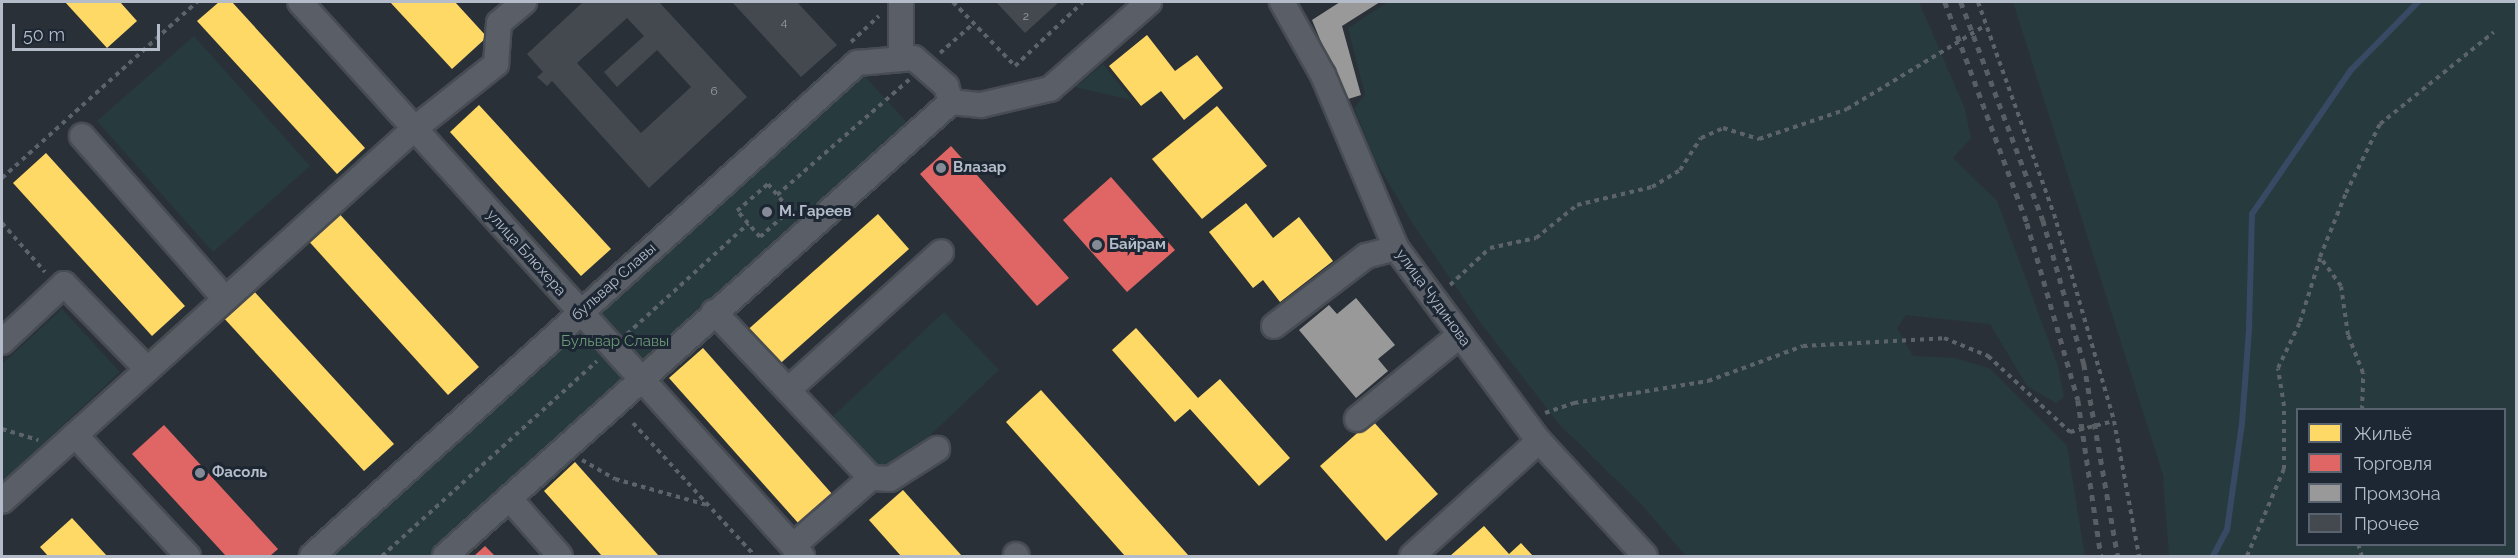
<!DOCTYPE html>
<meta charset="utf-8">
<style>
body{margin:0}
#map{position:relative;width:2518px;height:558px;overflow:hidden;background:#2a3038;font-family:Raleway,sans-serif}
div>[style]{position:absolute}
[style*='--x']{left:calc(var(--x)*1px);top:calc(var(--y)*1px);width:calc(var(--w)*1px);rotate:calc(var(--a)*1deg)}
.green>*{inset:0;background:#273a3e}
.homes>*{inset:0;background:#ffd966}
.shops>*{inset:0;background:#e06666}
.industry>*{inset:0;background:#999}
.stream>*{height:6px;margin:-3px;padding:0 3px;transform-origin:3px;border-radius:3px;background:#384963}
.building>*{inset:0;background:#444950}
.path>*{height:4px;margin-top:-2px;transform-origin:0;background:repeating-linear-gradient(90deg,#5d636a 0 4.5px,transparent 0 9px)}
.roads{filter:drop-shadow(2px 0 #484c53) drop-shadow(-2px 0 #484c53) drop-shadow(0 2px #484c53) drop-shadow(0 -2px #484c53)}
.minor>*{height:24px;margin:-12px;padding:0 12px;transform-origin:12px;border-radius:12px;background:#5a5e66}
.rail>*{height:4.5px;margin-top:-2.25px;transform-origin:0;background:repeating-linear-gradient(90deg,#595d64 0 6px,transparent 0 12px)}
.dots>*{width:16px;height:16px;translate:-50% -50%;box-sizing:border-box;border:3px solid #1d2633;border-radius:50%}
span{translate:-50% -50%;white-space:nowrap;text-align:center;line-height:1.15;-webkit-text-stroke:6px #1d2633;paint-order:stroke}
.number-label{font-size:12px;color:#989fab}
.number-label span{-webkit-text-stroke-width:0}
.poi-label{font-size:15px;color:#b4bcc9;font-weight:700}
.left{translate:0 -50%;text-align:left}
.street-label{font-size:15px;color:#b4bcc9}
.park-label{font-size:15px;color:#6b9a76}
.frame{position:absolute;inset:0;border:3px solid #b4bcc9;pointer-events:none}
.legend{position:absolute;left:2296px;top:408px;width:210px;height:138px;box-sizing:border-box;background:#1d2633;border:2px solid #59626f;margin:0;padding:8px 10px;list-style:none;font-size:18px;color:#b4bcc9}
.legend li{display:flex;align-items:center;gap:12px;height:30px}
.legend b{width:30px;border:2px solid #59626f}
.scale{position:absolute;left:12px;top:24px;width:148px;height:27px;box-sizing:border-box;border:3px solid #b4bcc9;border-top:0;padding-left:8px;font-size:18px;line-height:21px;white-space:nowrap;color:#b4bcc9;-webkit-text-stroke:4px #1d2633;paint-order:stroke}
</style>
<div id="map">
<div class="green">
<i style="clip-path:polygon(1388px 2px,1919px 2px,1965px 109px,1971px 138px,1953px 158px,1997px 201px,2058px 366px,2064px 397px,2056px 403px,2027px 386px,1990px 324px,1906px 315px,1897px 328px,1913px 356px,1955px 358px,1989px 368px,2067px 446px,2085px 556px,1686px 556px,1642px 505px,1560px 425px,1480px 322px,1413px 224px,1374px 158px,1354px 108px,1365px 95px,1348px 28px)"></i>
<i style="clip-path:polygon(evenodd,2013px 2px,2516px 2px,2516px 556px,2169px 556px,2163px 475px,2013px 2px,2298px 410px,2504px 410px,2504px 544px,2298px 544px,2298px 410px)"></i>
<i style="clip-path:polygon(194px 36px,310px 166px,213px 252px,97px 121px)"></i>
<i style="clip-path:polygon(1103px 64px,1132px 100px,1075px 87px)"></i>
<i style="clip-path:polygon(857px 68px,911px 127px,438px 556px,320px 556px)"></i>
<i style="clip-path:polygon(62px 309px,120px 372px,2px 482px,2px 364px)"></i>
<i style="clip-path:polygon(944px 312px,999px 370px,886px 477px,831px 418px)"></i>
</div>
<div class="homes">
<i style="clip-path:polygon(65px 2px,120px 2px,137px 21px,107px 48px)"></i>
<i style="clip-path:polygon(219px 2px,232px 2px,365px 148px,337px 174px,197px 21px)"></i>
<i style="clip-path:polygon(390px 2px,455px 2px,487px 37px,452px 69px)"></i>
<i style="clip-path:polygon(1147px 35px,1175px 71px,1197px 55px,1223px 88px,1184px 120px,1161px 91px,1141px 106px,1109px 66px)"></i>
<i style="clip-path:polygon(479px 105px,611px 249px,581px 276px,450px 132px)"></i>
<i style="clip-path:polygon(1217px 106px,1267px 166px,1202px 219px,1152px 159px)"></i>
<i style="clip-path:polygon(46px 153px,185px 306px,152px 336px,13px 183px)"></i>
<i style="clip-path:polygon(1246px 203px,1273px 238px,1299px 217px,1333px 261px,1280px 302px,1263px 280px,1253px 288px,1209px 232px)"></i>
<i style="clip-path:polygon(335px 209px,479px 367px,448px 395px,305px 237px)"></i>
<i style="clip-path:polygon(878px 214px,909px 249px,774px 369px,743px 334px)"></i>
<i style="clip-path:polygon(252px 289px,394px 444px,364px 471px,222px 316px)"></i>
<i style="clip-path:polygon(1136px 328px,1198px 398px,1220px 379px,1290px 458px,1259px 486px,1190px 409px,1175px 422px,1112px 350px)"></i>
<i style="clip-path:polygon(703px 348px,833px 495px,799px 524px,669px 378px)"></i>
<i style="clip-path:polygon(1041px 390px,1189px 556px,1125px 556px,1006px 422px)"></i>
<i style="clip-path:polygon(1372px 420px,1438px 494px,1386px 541px,1320px 466px)"></i>
<i style="clip-path:polygon(575px 462px,659px 556px,602px 556px,544px 491px)"></i>
<i style="clip-path:polygon(903px 490px,962px 556px,901px 556px,869px 520px)"></i>
<i style="clip-path:polygon(72px 518px,107px 556px,48px 556px,40px 547px)"></i>
<i style="clip-path:polygon(1484px 526px,1509px 554px,1521px 543px,1533px 556px,1450px 556px)"></i>
</div>
<div class="shops">
<i style="clip-path:polygon(951px 146px,1069px 278px,1037px 306px,920px 174px)"></i>
<i style="clip-path:polygon(1111px 177px,1175px 250px,1127px 292px,1063px 220px)"></i>
<i style="clip-path:polygon(164px 425px,278px 549px,270px 556px,226px 556px,132px 454px)"></i>
<i style="clip-path:polygon(485px 546px,495px 556px,474px 556px)"></i>
</div>
<div class="industry">
<i style="clip-path:polygon(1340px 2px,1380px 2px,1342px 26px,1361px 95px,1345px 100px,1312px 20px)"></i>
<i style="clip-path:polygon(1356px 298px,1395px 345px,1378px 359px,1388px 371px,1356px 398px,1299px 330px,1329px 305px,1337px 314px)"></i>
</div>
<div class="stream">
<i style="--x:2213;--y:556;--w:30;--a:-62"></i>
<i style="--x:2227;--y:530;--w:108;--a:-82"></i>
<i style="--x:2242;--y:423;--w:94;--a:-85.7"></i>
<i style="--x:2249;--y:329;--w:115;--a:-88.5"></i>
<i style="--x:2252;--y:214;--w:175;--a:-55.5"></i>
<i style="--x:2351;--y:70;--w:95;--a:-45.4"></i>
</div>
<div class="building">
<i style="clip-path:polygon(evenodd,583px 2px,659px 2px,747px 97px,649px 188px,552px 81px,547px 86px,537px 77px,543px 72px,527px 54px,583px 2px,627px 18px,644px 36px,604px 72px,617px 87px,657px 50px,691px 87px,641px 133px,577px 63px,627px 18px)"></i>
<i style="clip-path:polygon(732px 2px,797px 2px,837px 45px,801px 77px)"></i>
<i style="clip-path:polygon(996px 2px,1059px 2px,1025px 33px)"></i>
</div>
<div class="path">
<i style="--x:953;--y:2;--w:89;--a:45.9"></i>
<i style="--x:1015;--y:66;--w:93;--a:-43.3"></i>
<i style="--x:1978;--y:2;--w:225;--a:70.3"></i>
<i style="--x:2054;--y:214;--w:216;--a:73.8"></i>
<i style="--x:2114;--y:421;--w:137;--a:79.5"></i>
<i style="--x:851;--y:42;--w:38;--a:-43"></i>
<i style="--x:940;--y:53;--w:45;--a:-41.4"></i>
<i style="--x:2;--y:178;--w:263;--a:-42.1"></i>
<i style="--x:768;--y:184;--w:34;--a:50"></i>
<i style="--x:790;--y:210;--w:40;--a:138"></i>
<i style="--x:760;--y:237;--w:35;--a:-131"></i>
<i style="--x:737;--y:211;--w:41;--a:-41.1"></i>
<i style="--x:777;--y:195;--w:176;--a:-41.1"></i>
<i style="--x:2;--y:223;--w:65;--a:48.7"></i>
<i style="--x:1450;--y:285;--w:54;--a:-42.8"></i>
<i style="--x:1490;--y:248;--w:47;--a:-12.3"></i>
<i style="--x:1536;--y:238;--w:53;--a:-38.8"></i>
<i style="--x:1577;--y:205;--w:77;--a:-13.5"></i>
<i style="--x:1652;--y:187;--w:33;--a:-31"></i>
<i style="--x:1680;--y:170;--w:38;--a:-57"></i>
<i style="--x:1701;--y:138;--w:24;--a:-24"></i>
<i style="--x:1723;--y:128;--w:38;--a:17"></i>
<i style="--x:1759;--y:139;--w:93;--a:-18.8"></i>
<i style="--x:1847;--y:109;--w:162;--a:-31.1"></i>
<i style="--x:627;--y:334;--w:164;--a:-42.3"></i>
<i style="--x:2362;--y:410;--w:37;--a:-88"></i>
<i style="--x:2363;--y:373;--w:41;--a:-111.5"></i>
<i style="--x:2348;--y:335;--w:49;--a:-98.1"></i>
<i style="--x:2341;--y:286;--w:36;--a:-126"></i>
<i style="--x:2320;--y:257;--w:69;--a:-67.9"></i>
<i style="--x:2346;--y:193;--w:77;--a:-63.8"></i>
<i style="--x:2380;--y:124;--w:146;--a:-38.9"></i>
<i style="--x:1545;--y:413;--w:31;--a:-19"></i>
<i style="--x:1574;--y:403;--w:136;--a:-9.3"></i>
<i style="--x:1708;--y:381;--w:101;--a:-20.2"></i>
<i style="--x:1803;--y:346;--w:141;--a:-3.2"></i>
<i style="--x:1944;--y:338;--w:48;--a:22.2"></i>
<i style="--x:1988;--y:356;--w:112;--a:42.8"></i>
<i style="--x:2070;--y:432;--w:45;--a:-14"></i>
<i style="--x:633;--y:423;--w:180;--a:47.5"></i>
<i style="--x:2;--y:429;--w:38;--a:17"></i>
<i style="--x:582;--y:460;--w:38;--a:30"></i>
<i style="--x:615;--y:479;--w:96;--a:15.8"></i>
<i style="--x:2358;--y:544;--w:13;--a:72"></i>
<i style="--x:382;--y:556;--w:290;--a:-42.2"></i>
<i style="--x:2247;--y:556;--w:95;--a:-67"></i>
<i style="--x:2284;--y:469;--w:63;--a:-90"></i>
<i style="--x:2284;--y:406;--w:38;--a:-99"></i>
<i style="--x:2278;--y:368;--w:51;--a:-64.4"></i>
<i style="--x:2300;--y:322;--w:67;--a:-72.6"></i>
</div>
<div class="roads">
<div class="minor">
<i style="--x:300;--y:2;--w:748;--a:47.82"></i>
<i style="--x:1282;--y:2;--w:84;--a:60.7"></i>
<i style="--x:1323;--y:75;--w:188;--a:67.1"></i>
<i style="--x:1396;--y:248;--w:240;--a:53.5"></i>
<i style="--x:1539;--y:441;--w:156;--a:47.3"></i>
<i style="--x:901;--y:56;--w:54;--a:-90"></i>
<i style="--x:951;--y:102;--w:30;--a:6"></i>
<i style="--x:981;--y:105;--w:71;--a:-13.1"></i>
<i style="--x:1050;--y:89;--w:132;--a:-41.3"></i>
<i style="--x:82;--y:136;--w:217;--a:48.7"></i>
<i style="--x:714;--y:312;--w:228;--a:46.6"></i>
<i style="--x:1274;--y:326;--w:116;--a:-37.3"></i>
<i style="--x:1366;--y:256;--w:31;--a:-15"></i>
<i style="--x:2;--y:342;--w:85;--a:-43.1"></i>
<i style="--x:64;--y:284;--w:119;--a:45.7"></i>
<i style="--x:788;--y:390;--w:206;--a:-42"></i>
<i style="--x:1357;--y:419;--w:133;--a:-39.2"></i>
<i style="--x:75;--y:435;--w:166;--a:47"></i>
<i style="--x:509;--y:498;--w:77;--a:48.7"></i>
<i style="--x:2;--y:501;--w:555;--a:-42.08"></i>
<i style="--x:414;--y:129;--w:105;--a:-38.4"></i>
<i style="--x:496;--y:64;--w:41;--a:-85.8"></i>
<i style="--x:499;--y:23;--w:33;--a:-40"></i>
<i style="--x:793;--y:546;--w:103;--a:-41.1"></i>
<i style="--x:871;--y:478;--w:19;--a:3"></i>
<i style="--x:890;--y:479;--w:56;--a:-32.6"></i>
<i style="--x:1016;--y:555;--w:1;--a:45"></i>
<i style="--x:312;--y:556;--w:735;--a:-42.13"></i>
<i style="--x:857;--y:63;--w:57;--a:-5"></i>
<i style="--x:914;--y:58;--w:43;--a:41.2"></i>
<i style="--x:946;--y:86;--w:17;--a:73"></i>
<i style="--x:445;--y:556;--w:680;--a:-41.9"></i>
<i style="--x:1412;--y:556;--w:171;--a:-42.2"></i>
</div>
</div>
<div class="rail">
<i style="--x:1945;--y:2;--w:236;--a:69.6"></i>
<i style="--x:2027;--y:223;--w:184;--a:73.9"></i>
<i style="--x:2078;--y:400;--w:158;--a:81.6"></i>
<i style="--x:1961;--y:2;--w:233;--a:69.4"></i>
<i style="--x:2043;--y:220;--w:150;--a:74.1"></i>
<i style="--x:2084;--y:364;--w:195;--a:80"></i>
</div>
<div class="dots">
<i style="left:941px;top:168px;background:#848b96"></i>
<i style="left:767px;top:212px;background:#848b96"></i>
<i style="left:1097px;top:245px;background:#848b96"></i>
<i style="left:200px;top:473px;background:#848b96"></i>
</div>
<div class="number-label">
<span style="left:1026px;top:17px">2</span>
<span style="left:784px;top:23px">4</span>
<span style="left:714px;top:92px">6</span>
</div>
<div class="poi-label">
<span class="left" style="left:953px;top:168px">Влазар</span>
<span class="left" style="left:779px;top:212px">М. Гареев</span>
<span class="left" style="left:1109px;top:245px">Байрам</span>
<span class="left" style="left:212px;top:473px">Фасоль</span>
</div>
<div class="street-label">
<span style="left:526px;top:253px;rotate:48deg">улица Блюхера</span>
<span style="left:614px;top:282px;rotate:-42deg">бульвар Славы</span>
<span style="left:1433px;top:298px;rotate:54deg">улица Чудинова</span>
</div>
<div class="park-label">
<span style="left:615px;top:342px">Бульвар Славы</span>
</div>
<div class="frame"></div>
<ul class="legend">
<li><b style="height:16px;background:#ffd966"></b>Жильё</li>
<li><b style="height:16px;background:#e06666"></b>Торговля</li>
<li><b style="height:16px;background:#999"></b>Промзона</li>
<li><b style="height:16px;background:#444950"></b>Прочее</li>
</ul>
<div class="scale">50 m</div>
</div>
